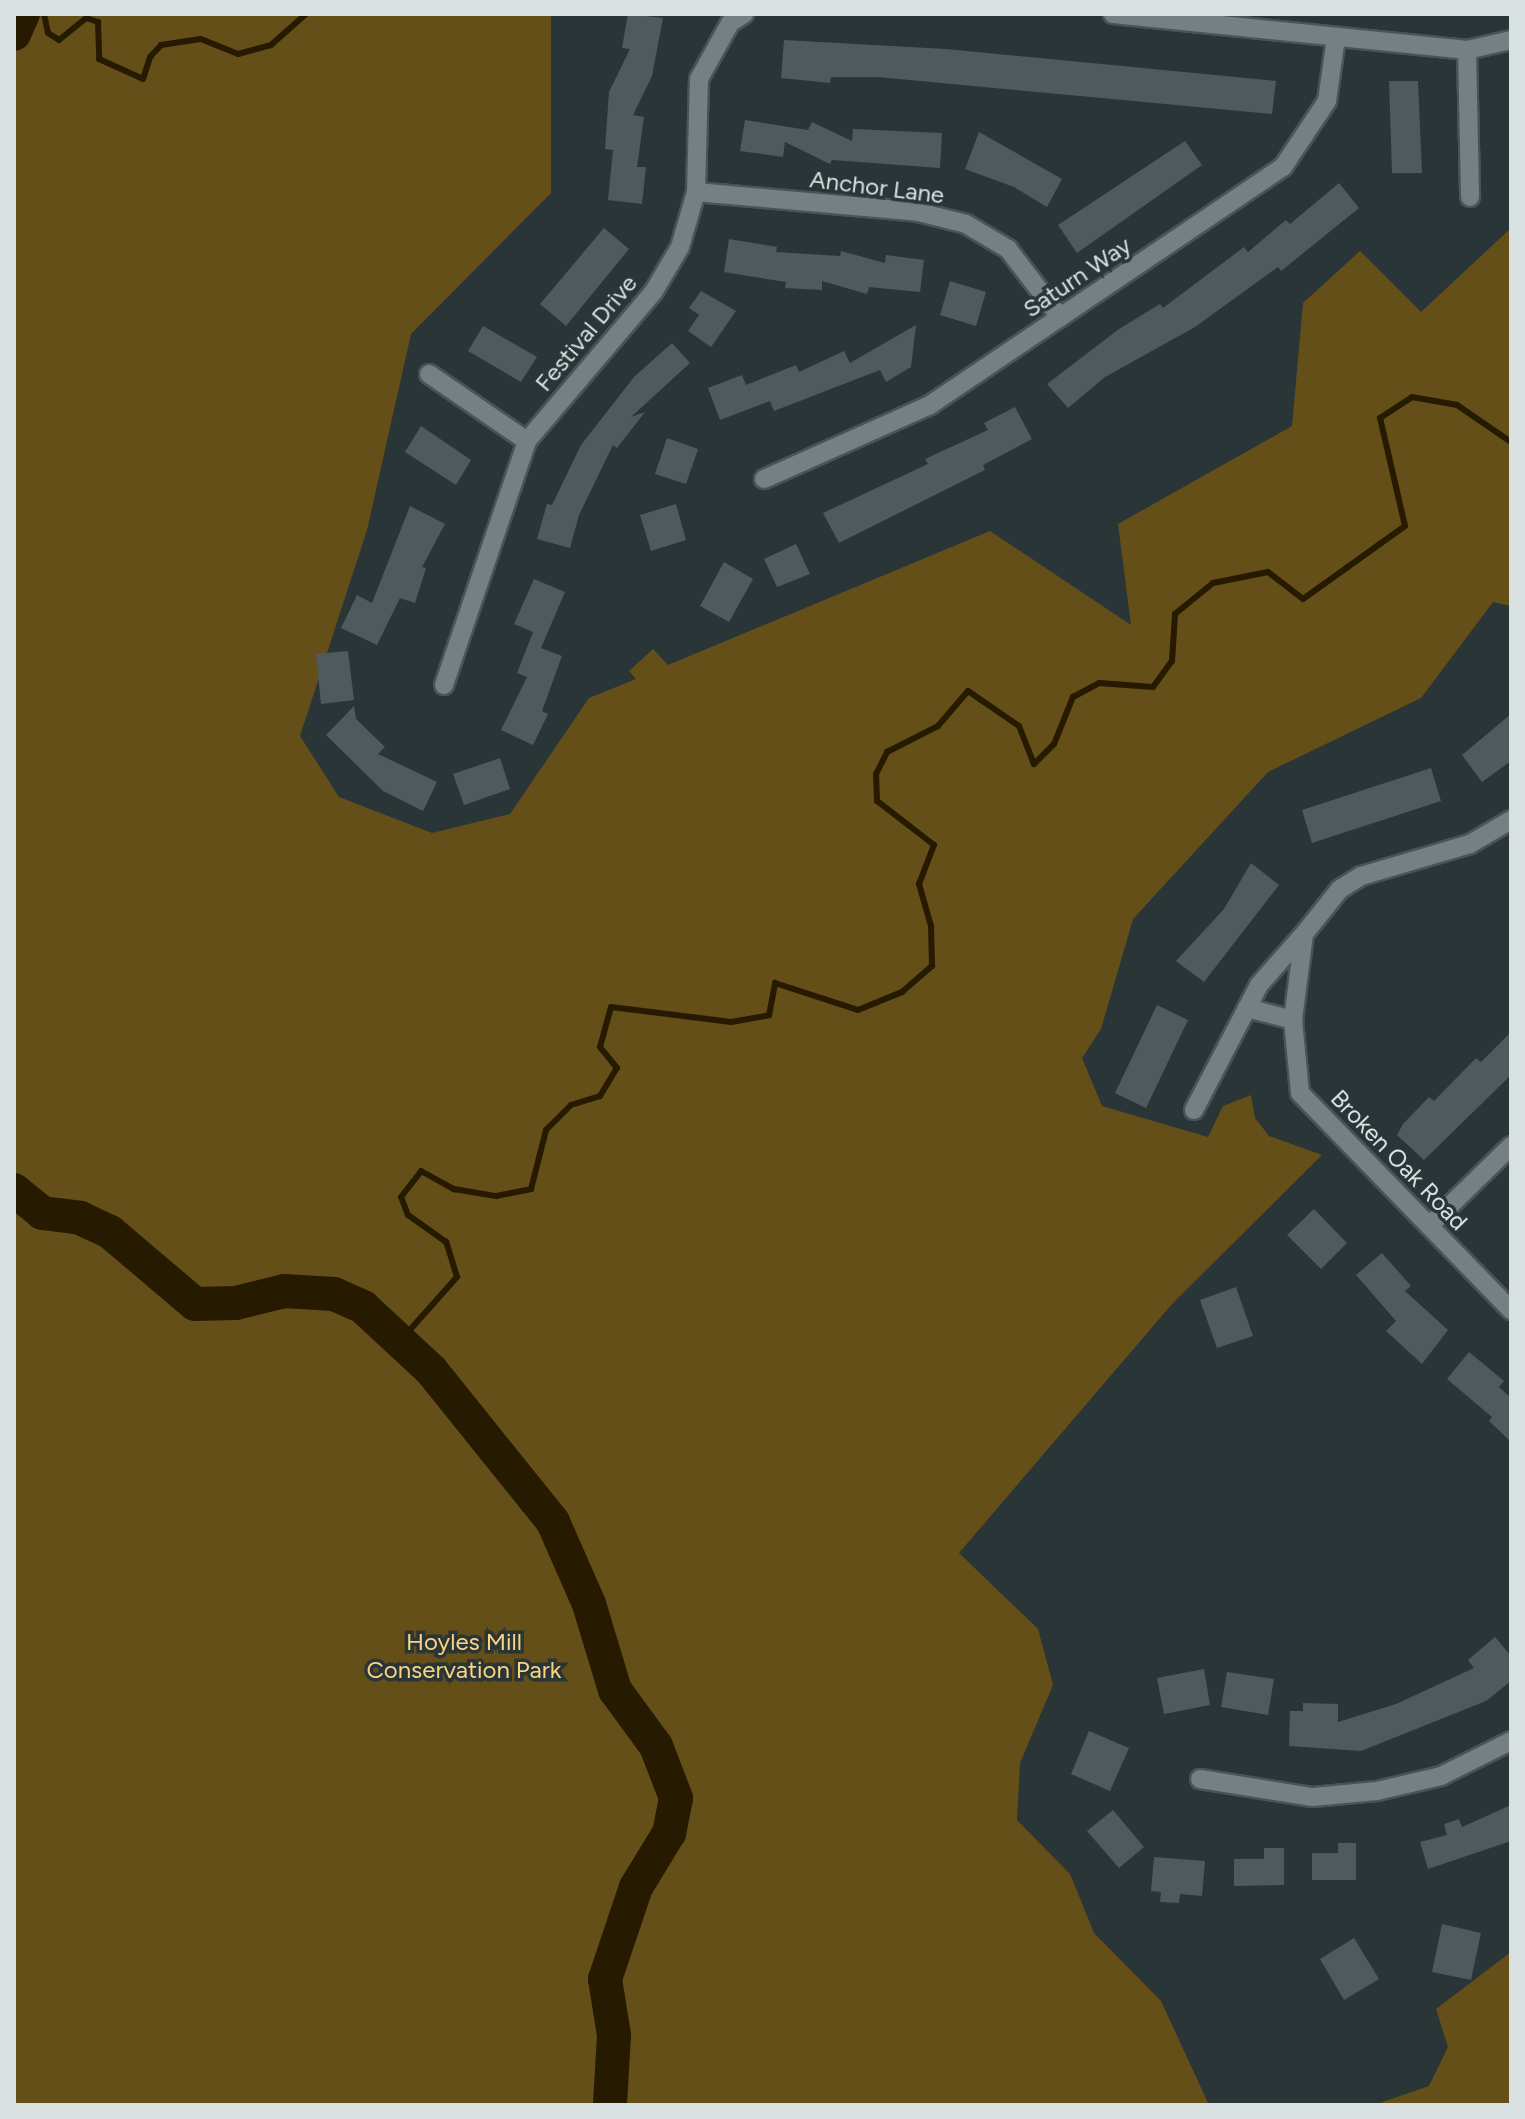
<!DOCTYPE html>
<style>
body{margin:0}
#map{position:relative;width:1525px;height:2119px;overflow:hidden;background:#2a3538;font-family:Figtree,sans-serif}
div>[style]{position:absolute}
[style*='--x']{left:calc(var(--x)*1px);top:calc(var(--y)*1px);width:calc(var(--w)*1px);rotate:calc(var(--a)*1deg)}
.green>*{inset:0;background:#654f18}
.stream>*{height:6px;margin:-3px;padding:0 3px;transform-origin:3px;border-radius:3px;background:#261a00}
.river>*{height:34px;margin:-17px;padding:0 17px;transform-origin:17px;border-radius:17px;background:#261a00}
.building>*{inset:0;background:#4f5a5d}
.roads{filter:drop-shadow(2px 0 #4a5356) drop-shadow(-2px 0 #4a5356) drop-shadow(0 2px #4a5356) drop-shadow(0 -2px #4a5356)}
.street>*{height:18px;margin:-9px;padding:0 9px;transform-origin:9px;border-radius:9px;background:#748083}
span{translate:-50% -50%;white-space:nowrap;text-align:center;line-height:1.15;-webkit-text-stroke:7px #2a3538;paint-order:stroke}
.street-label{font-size:24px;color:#d9e0e2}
.park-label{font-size:24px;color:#f9d481}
.frame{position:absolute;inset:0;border:16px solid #d9e0e2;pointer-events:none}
</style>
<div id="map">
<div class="green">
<i style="clip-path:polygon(14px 14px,551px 14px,551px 193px,411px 334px,367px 530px,300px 736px,339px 797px,432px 833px,510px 814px,589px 698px,636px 679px,629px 671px,653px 649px,668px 665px,990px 531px,1131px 625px,1118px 524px,1292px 426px,1303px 303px,1360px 251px,1421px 312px,1511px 228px,1511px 606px,1493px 602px,1421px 698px,1268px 772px,1133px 919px,1101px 1029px,1082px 1058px,1102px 1106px,1208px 1137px,1223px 1106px,1251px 1095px,1255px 1118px,1269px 1136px,1322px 1155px,1172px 1304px,959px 1553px,1038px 1629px,1053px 1685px,1020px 1763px,1017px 1820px,1070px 1874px,1094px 1933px,1161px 2001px,1209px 2105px,14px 2105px)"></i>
<i style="clip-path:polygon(1511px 1952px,1511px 2105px,1374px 2105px,1429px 2086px,1448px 2047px,1436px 2009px)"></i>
</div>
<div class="stream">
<i style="--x:44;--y:14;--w:19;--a:78"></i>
<i style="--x:48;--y:33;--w:13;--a:32"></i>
<i style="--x:59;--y:40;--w:35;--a:-39"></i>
<i style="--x:86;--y:18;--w:13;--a:18"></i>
<i style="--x:98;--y:22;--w:37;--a:88"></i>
<i style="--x:99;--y:59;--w:48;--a:24.4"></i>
<i style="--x:143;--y:79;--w:23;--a:-72"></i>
<i style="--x:150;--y:57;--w:16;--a:-47"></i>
<i style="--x:161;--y:45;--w:40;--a:-8.5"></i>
<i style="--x:201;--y:39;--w:40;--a:22"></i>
<i style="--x:238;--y:54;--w:34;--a:-15"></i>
<i style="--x:271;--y:45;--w:47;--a:-41.5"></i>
<i style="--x:400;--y:1341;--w:86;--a:-48.3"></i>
<i style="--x:457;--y:1277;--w:37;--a:-107"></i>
<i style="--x:446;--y:1242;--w:47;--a:-144.6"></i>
<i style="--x:408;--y:1215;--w:19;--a:-111"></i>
<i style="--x:401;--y:1197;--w:33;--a:-52"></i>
<i style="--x:421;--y:1171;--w:38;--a:29"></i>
<i style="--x:454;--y:1189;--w:43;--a:9.5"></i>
<i style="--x:496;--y:1196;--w:36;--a:-11"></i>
<i style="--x:531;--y:1189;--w:61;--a:-75.7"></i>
<i style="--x:546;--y:1130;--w:35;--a:-45"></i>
<i style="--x:571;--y:1105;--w:30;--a:-17"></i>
<i style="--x:600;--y:1096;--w:33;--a:-59"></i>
<i style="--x:617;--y:1068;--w:27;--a:-129"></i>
<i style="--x:600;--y:1047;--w:41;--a:-74.6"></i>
<i style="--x:611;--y:1007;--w:121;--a:7.1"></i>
<i style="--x:731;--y:1022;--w:39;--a:-10"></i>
<i style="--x:769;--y:1015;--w:33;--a:-79"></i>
<i style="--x:775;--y:983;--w:87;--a:18"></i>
<i style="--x:858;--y:1010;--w:48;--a:-22.2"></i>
<i style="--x:902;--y:992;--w:40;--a:-41"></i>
<i style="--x:932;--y:966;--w:40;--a:-91.4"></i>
<i style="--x:931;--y:926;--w:44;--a:-105.9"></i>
<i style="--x:919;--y:884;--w:42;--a:-69"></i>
<i style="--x:934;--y:845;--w:72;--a:-142.3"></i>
<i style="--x:877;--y:801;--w:27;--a:-92"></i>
<i style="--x:876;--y:774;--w:25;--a:-63"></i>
<i style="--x:887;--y:752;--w:57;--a:-27"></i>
<i style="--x:938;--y:726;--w:46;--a:-49.4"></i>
<i style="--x:968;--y:691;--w:62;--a:34.5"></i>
<i style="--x:1019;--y:726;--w:41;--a:68.5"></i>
<i style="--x:1034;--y:764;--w:28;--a:-45"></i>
<i style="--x:1054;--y:744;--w:51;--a:-68"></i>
<i style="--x:1073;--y:697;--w:30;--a:-28"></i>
<i style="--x:1099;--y:683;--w:54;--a:4.2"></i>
<i style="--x:1153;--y:687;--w:32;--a:-54"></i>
<i style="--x:1172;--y:661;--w:47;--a:-86.3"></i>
<i style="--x:1175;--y:614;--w:49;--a:-39.2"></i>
<i style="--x:1213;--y:583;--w:56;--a:-11.3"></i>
<i style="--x:1268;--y:572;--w:44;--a:37.6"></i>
<i style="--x:1303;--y:599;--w:125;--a:-35.6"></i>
<i style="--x:1405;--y:526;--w:111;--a:-103"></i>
<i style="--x:1380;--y:418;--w:38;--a:-33"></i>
<i style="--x:1412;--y:397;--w:46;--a:10.1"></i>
<i style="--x:1457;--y:405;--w:65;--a:34.4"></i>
</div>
<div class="river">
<i style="--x:14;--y:34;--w:22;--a:-66"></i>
<i style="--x:14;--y:1190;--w:36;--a:39"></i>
<i style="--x:42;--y:1213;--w:38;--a:7"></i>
<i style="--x:80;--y:1218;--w:33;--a:25"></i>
<i style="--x:110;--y:1232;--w:111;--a:40.3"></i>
<i style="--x:195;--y:1304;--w:41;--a:-1.4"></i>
<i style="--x:236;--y:1303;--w:49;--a:-14"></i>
<i style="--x:284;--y:1291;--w:50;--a:3.4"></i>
<i style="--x:334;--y:1294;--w:32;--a:24"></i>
<i style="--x:363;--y:1307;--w:93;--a:42.8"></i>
<i style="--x:431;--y:1370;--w:195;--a:51.2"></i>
<i style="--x:553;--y:1522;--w:90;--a:66.3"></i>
<i style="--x:589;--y:1604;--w:90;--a:73.2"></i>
<i style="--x:615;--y:1690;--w:69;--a:53.8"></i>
<i style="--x:656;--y:1746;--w:56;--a:69"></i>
<i style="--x:676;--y:1798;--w:36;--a:101"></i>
<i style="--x:669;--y:1833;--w:63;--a:121.4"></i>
<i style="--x:636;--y:1887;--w:97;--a:108.6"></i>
<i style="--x:605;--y:1979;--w:57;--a:80.9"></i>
<i style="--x:614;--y:2035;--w:70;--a:93.3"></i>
</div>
<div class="building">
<i style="clip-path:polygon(628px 14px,663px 18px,652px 76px,633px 115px,644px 117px,637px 167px,646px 167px,642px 204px,608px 200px,613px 150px,605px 149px,609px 92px,630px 49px,622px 48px)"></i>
<i style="clip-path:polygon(784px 40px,946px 49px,1276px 81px,1272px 114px,878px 77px,831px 77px,830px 83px,781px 78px)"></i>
<i style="clip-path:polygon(1389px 81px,1418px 81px,1422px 173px,1392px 173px)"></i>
<i style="clip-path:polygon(745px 120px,808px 130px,812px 122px,852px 141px,853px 129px,942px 133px,940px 168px,832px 160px,830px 164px,785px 142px,783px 157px,740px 151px)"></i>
<i style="clip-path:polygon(979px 132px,1062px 179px,1047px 207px,1014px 187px,965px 169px)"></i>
<i style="clip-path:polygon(1185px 141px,1202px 165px,1077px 253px,1058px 225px)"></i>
<i style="clip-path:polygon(1339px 183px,1359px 208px,1281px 271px,1278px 267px,1195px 327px,1105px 377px,1068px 408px,1047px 384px,1119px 329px,1160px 304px,1163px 308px,1244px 247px,1248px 252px,1286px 220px,1290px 224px)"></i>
<i style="clip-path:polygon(604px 228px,629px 249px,566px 326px,540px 304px)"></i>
<i style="clip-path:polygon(729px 239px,777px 247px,776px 252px,840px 256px,841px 251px,885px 263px,886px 255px,924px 260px,920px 292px,869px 287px,867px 294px,822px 281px,822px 290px,785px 288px,786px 282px,724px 272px)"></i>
<i style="clip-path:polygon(950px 281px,986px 292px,976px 326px,940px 315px)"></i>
<i style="clip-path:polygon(701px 291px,736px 311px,711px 347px,688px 331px,699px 315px,689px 308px)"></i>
<i style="clip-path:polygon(916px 325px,911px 367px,886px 382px,880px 370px,774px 411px,770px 401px,720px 420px,708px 388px,742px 375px,746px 385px,796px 365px,799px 372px,844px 351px,850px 363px)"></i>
<i style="clip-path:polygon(483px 326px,537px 357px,521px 382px,468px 351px)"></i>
<i style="clip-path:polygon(672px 343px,690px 363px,631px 417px,645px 412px,617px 448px,613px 445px,579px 515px,570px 548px,537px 539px,547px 504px,552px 505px,581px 445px,634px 377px)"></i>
<i style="clip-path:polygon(1015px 407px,1032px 439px,983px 465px,985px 470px,839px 543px,823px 513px,928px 464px,925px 459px,988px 430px,984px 423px)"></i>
<i style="clip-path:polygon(421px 426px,471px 460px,456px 485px,405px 452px)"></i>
<i style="clip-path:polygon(667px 438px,698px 449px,686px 484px,655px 474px)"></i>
<i style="clip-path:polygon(676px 504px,686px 540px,651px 551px,640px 515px)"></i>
<i style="clip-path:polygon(410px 506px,445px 524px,422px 567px,426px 568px,415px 603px,400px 598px,377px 645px,341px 628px,357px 595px,372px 603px)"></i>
<i style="clip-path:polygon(796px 544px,810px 574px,777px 587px,764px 559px)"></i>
<i style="clip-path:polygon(724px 562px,753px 579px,729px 622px,700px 606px)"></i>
<i style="clip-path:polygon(534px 579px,565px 592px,541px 648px,562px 656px,542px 711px,548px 714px,533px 745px,501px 730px,527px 677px,517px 673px,533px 632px,514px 624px)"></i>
<i style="clip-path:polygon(348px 651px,354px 700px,321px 704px,316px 654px)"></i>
<i style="clip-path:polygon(354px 706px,356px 719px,385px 747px,378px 754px,437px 782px,423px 811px,383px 791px,326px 735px)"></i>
<i style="clip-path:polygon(1511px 714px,1511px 761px,1482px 782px,1462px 755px)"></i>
<i style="clip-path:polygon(500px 758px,510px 789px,464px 805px,453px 774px)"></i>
<i style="clip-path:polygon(1431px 768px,1441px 801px,1312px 843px,1302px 810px)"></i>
<i style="clip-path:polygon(1251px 863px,1279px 885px,1204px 982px,1176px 961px,1224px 909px)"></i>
<i style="clip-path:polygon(1157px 1005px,1188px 1020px,1146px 1108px,1115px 1093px)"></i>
<i style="clip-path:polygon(1511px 1032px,1511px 1075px,1424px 1160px,1397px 1135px,1403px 1124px,1429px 1097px,1434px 1101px,1476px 1058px,1481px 1062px)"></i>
<i style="clip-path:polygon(1314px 1209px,1347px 1243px,1321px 1269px,1287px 1235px)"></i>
<i style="clip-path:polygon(1382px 1253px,1411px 1286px,1405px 1291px,1448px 1330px,1422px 1364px,1386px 1331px,1396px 1321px,1356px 1275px)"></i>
<i style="clip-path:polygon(1236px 1287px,1253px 1336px,1217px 1348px,1200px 1300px)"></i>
<i style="clip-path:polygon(1469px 1352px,1504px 1381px,1499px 1387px,1511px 1398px,1511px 1442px,1489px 1421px,1492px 1417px,1447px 1379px)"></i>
<i style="clip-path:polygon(1495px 1637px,1511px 1656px,1511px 1681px,1486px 1701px,1361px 1751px,1289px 1746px,1290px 1711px,1303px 1711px,1303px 1703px,1338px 1704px,1338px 1722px,1396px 1704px,1474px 1668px,1468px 1660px)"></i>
<i style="clip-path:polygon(1204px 1669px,1210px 1705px,1164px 1714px,1157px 1678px)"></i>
<i style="clip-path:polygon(1227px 1672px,1274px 1679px,1268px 1715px,1221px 1707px)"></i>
<i style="clip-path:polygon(1089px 1731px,1129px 1748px,1110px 1791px,1071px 1774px)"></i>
<i style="clip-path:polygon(1511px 1805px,1511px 1841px,1428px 1869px,1420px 1842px,1447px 1835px,1444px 1824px,1459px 1819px,1462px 1827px)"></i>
<i style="clip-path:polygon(1113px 1810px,1144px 1847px,1119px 1868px,1087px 1831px)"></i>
<i style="clip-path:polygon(1338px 1843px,1356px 1843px,1356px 1880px,1312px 1880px,1312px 1853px,1338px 1853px)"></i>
<i style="clip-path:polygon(1264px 1848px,1284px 1848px,1284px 1885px,1234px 1886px,1234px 1859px,1264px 1859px)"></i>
<i style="clip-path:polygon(1154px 1857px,1205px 1861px,1202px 1896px,1180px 1894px,1179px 1903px,1160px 1902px,1161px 1892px,1151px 1891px)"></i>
<i style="clip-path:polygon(1442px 1924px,1481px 1933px,1471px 1980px,1432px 1972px)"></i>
<i style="clip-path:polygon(1354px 1938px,1379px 1979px,1344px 2000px,1320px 1959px)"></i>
</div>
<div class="roads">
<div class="street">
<i style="--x:1113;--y:14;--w:356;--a:5.8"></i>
<i style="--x:1467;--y:50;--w:45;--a:-12.8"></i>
<i style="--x:1467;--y:50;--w:147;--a:88.8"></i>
<i style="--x:696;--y:192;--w:223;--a:5.1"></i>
<i style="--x:918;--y:212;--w:49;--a:14"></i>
<i style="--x:966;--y:224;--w:49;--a:30.8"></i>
<i style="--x:1008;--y:249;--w:86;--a:52.6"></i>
<i style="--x:429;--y:374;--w:119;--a:34.4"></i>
<i style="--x:764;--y:479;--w:182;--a:-24"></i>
<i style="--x:930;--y:405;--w:426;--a:-34"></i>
<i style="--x:1283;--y:167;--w:79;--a:-56.3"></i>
<i style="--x:1327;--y:101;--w:64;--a:-81.9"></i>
<i style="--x:444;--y:685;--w:258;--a:-71.2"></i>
<i style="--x:527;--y:441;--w:197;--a:-49.7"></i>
<i style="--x:654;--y:291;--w:51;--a:-59.4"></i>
<i style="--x:680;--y:247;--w:57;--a:-73.8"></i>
<i style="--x:696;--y:192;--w:113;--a:-88.5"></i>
<i style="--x:699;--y:79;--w:64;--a:-61"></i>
<i style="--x:730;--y:23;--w:17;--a:-33"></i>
<i style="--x:1511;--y:820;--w:48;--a:149.7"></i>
<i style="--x:1470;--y:844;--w:114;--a:163.6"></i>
<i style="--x:1361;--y:876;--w:25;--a:148"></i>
<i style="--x:1340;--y:889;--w:58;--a:128.7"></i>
<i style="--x:1304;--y:934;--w:87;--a:97.3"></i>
<i style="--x:1293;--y:1020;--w:73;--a:84.5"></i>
<i style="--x:1300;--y:1093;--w:303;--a:45.8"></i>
<i style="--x:1247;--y:1008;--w:48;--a:14.6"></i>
<i style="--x:1194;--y:1110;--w:141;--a:-62.5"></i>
<i style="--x:1259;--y:985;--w:65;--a:-48.7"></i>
<i style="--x:1429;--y:1226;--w:115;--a:-44.3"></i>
<i style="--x:1200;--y:1779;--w:114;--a:9.1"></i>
<i style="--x:1313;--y:1797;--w:64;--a:-5.4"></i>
<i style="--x:1377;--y:1791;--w:66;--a:-13.2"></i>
<i style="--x:1441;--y:1776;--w:78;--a:-26.6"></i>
</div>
</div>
<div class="street-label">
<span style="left:877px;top:187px;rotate:7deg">Anchor Lane</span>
<span style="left:1077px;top:277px;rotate:-34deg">Saturn Way</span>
<span style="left:586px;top:333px;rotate:-50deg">Festival Drive</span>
<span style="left:1399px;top:1160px;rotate:46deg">Broken Oak Road</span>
</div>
<div class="park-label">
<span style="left:464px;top:1656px">Hoyles Mill<br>Conservation Park</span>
</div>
<div class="frame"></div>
</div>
